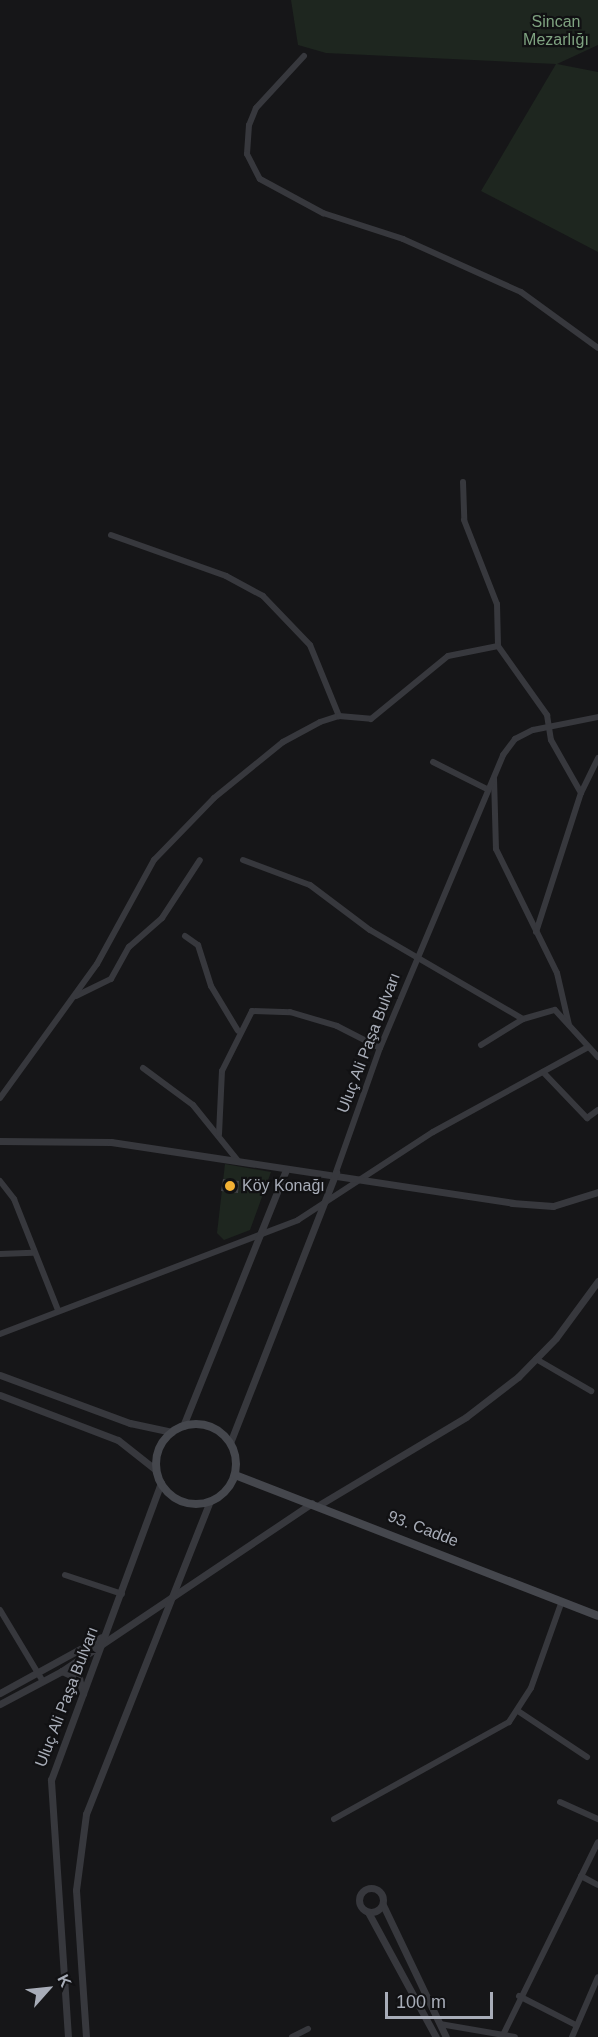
<!DOCTYPE html>
<meta charset="utf-8">
<style>
body{margin:0}
#map{position:relative;width:598px;height:2037px;overflow:hidden;background:#161618;font-family:Arial,sans-serif}
div>[style]{position:absolute}
[style*='--x']{left:calc(var(--x)*1px);top:calc(var(--y)*1px);width:calc(var(--w)*1px);rotate:calc(var(--a)*1deg)}
.green>*{inset:0;background:#1e261f}
.building>*{inset:0;background:#404145}
.minor>*{height:6px;margin:-3px;padding:0 3px;transform-origin:3px;border-radius:3px;background:#37383d}
.tertiary>*{height:7px;margin:-3.5px;padding:0 3.5px;transform-origin:3.5px;border-radius:3.5px;background:#37383d}
.tertiary>.ring{margin:-3.5px;padding:0;box-sizing:content-box;background:none;border:7px solid #37383d;border-radius:50%}
.secondary>*{height:8px;margin:-4px;padding:0 4px;transform-origin:4px;border-radius:4px;background:#45474d}
.secondary>.ring{margin:-4px;padding:0;box-sizing:content-box;background:none;border:8px solid #45474d;border-radius:50%}
.dots>*{width:16px;height:16px;translate:-50% -50%;box-sizing:border-box;border:3px solid #111113;border-radius:50%}
span{translate:-50% -50%;white-space:nowrap;text-align:center;line-height:1.15;-webkit-text-stroke:4.5px #111113;paint-order:stroke}
.park-label{font-size:16px;color:#7fa381}
.street-label{font-size:16px;color:#a8adb8}
.poi-label{font-size:16px;color:#a8adb8}
.left{translate:0 -50%;text-align:left}
.north{position:absolute;left:18px;top:1959px;width:60px;height:60px;-webkit-text-stroke:4px #111113;paint-order:stroke;rotate:63deg;font-size:16px;font-weight:700;line-height:24px;text-align:center;color:#a8adb8}
.north::after{content:'';display:block;margin:auto;width:21px;height:27px;background:#a8adb8;clip-path:polygon(50% 0,100% 100%,50% 72%,0 100%)}
.scale{position:absolute;left:385px;top:1992px;width:108px;height:27px;box-sizing:border-box;border:3px solid #a8adb8;border-top:0;padding-left:8px;font-size:18px;line-height:21px;white-space:nowrap;color:#a8adb8;-webkit-text-stroke:4px #111113;paint-order:stroke}
</style>
<div id="map">
<div class="green">
<i style="clip-path:polygon(291px 0,598px 0,598px 45px,557px 64px,598px 72px,598px 252px,481px 191px,556px 64px,326px 53px,298px 45px)"></i>
<i style="clip-path:polygon(225px 1164px,271px 1172px,250px 1230px,224px 1240px,217px 1233px)"></i>
</div>
<div class="building">
<i style="clip-path:polygon(223px 1179px,239px 1181px,238px 1193px,221px 1191px)"></i>
</div>
<div class="minor">
<i style="--x:304;--y:56;--w:71;--a:132.7"></i>
<i style="--x:256;--y:108;--w:18;--a:112"></i>
<i style="--x:249;--y:125;--w:29;--a:94"></i>
<i style="--x:247;--y:154;--w:28;--a:63"></i>
<i style="--x:260;--y:179;--w:72;--a:28.4"></i>
<i style="--x:323;--y:213;--w:84;--a:18"></i>
<i style="--x:403;--y:239;--w:129;--a:24.2"></i>
<i style="--x:521;--y:292;--w:95;--a:36"></i>
<i style="--x:463;--y:482;--w:38;--a:88"></i>
<i style="--x:464;--y:520;--w:90;--a:68.6"></i>
<i style="--x:497;--y:604;--w:42;--a:88.6"></i>
<i style="--x:498;--y:646;--w:85;--a:54.6"></i>
<i style="--x:547;--y:715;--w:25;--a:81"></i>
<i style="--x:551;--y:740;--w:61;--a:60.5"></i>
<i style="--x:111;--y:535;--w:122;--a:19.6"></i>
<i style="--x:226;--y:576;--w:42;--a:28.4"></i>
<i style="--x:263;--y:596;--w:68;--a:46.2"></i>
<i style="--x:310;--y:645;--w:77;--a:67.8"></i>
<i style="--x:433;--y:762;--w:60;--a:26.6"></i>
<i style="--x:494;--y:778;--w:71;--a:88.4"></i>
<i style="--x:496;--y:849;--w:138;--a:63.8"></i>
<i style="--x:557;--y:973;--w:53;--a:77"></i>
<i style="--x:243;--y:860;--w:72;--a:20.5"></i>
<i style="--x:310;--y:885;--w:75;--a:36.9"></i>
<i style="--x:370;--y:930;--w:177;--a:30.2"></i>
<i style="--x:523;--y:1019;--w:33;--a:-16"></i>
<i style="--x:555;--y:1010;--w:64;--a:47.5"></i>
<i style="--x:536;--y:932;--w:146;--a:-72.1"></i>
<i style="--x:581;--y:793;--w:39;--a:-64"></i>
<i style="--x:185;--y:936;--w:16;--a:35"></i>
<i style="--x:198;--y:945;--w:43;--a:72.4"></i>
<i style="--x:211;--y:986;--w:52;--a:59"></i>
<i style="--x:76;--y:996;--w:39;--a:-26"></i>
<i style="--x:111;--y:979;--w:37;--a:-61"></i>
<i style="--x:129;--y:947;--w:44;--a:-41.3"></i>
<i style="--x:162;--y:918;--w:69;--a:-56.8"></i>
<i style="--x:481;--y:1045;--w:49;--a:-31.8"></i>
<i style="--x:143;--y:1068;--w:62;--a:36.5"></i>
<i style="--x:193;--y:1105;--w:73;--a:51.1"></i>
<i style="--x:543;--y:1072;--w:64;--a:46.3"></i>
<i style="--x:587;--y:1118;--w:14;--a:-36"></i>
<i style="--x:0;--y:1098;--w:165;--a:-54.1"></i>
<i style="--x:97;--y:964;--w:119;--a:-61.3"></i>
<i style="--x:154;--y:860;--w:86;--a:-45.9"></i>
<i style="--x:214;--y:798;--w:89;--a:-39.1"></i>
<i style="--x:283;--y:742;--w:42;--a:-28.4"></i>
<i style="--x:320;--y:722;--w:20;--a:-18"></i>
<i style="--x:339;--y:716;--w:32;--a:5"></i>
<i style="--x:371;--y:719;--w:99;--a:-39.3"></i>
<i style="--x:448;--y:656;--w:51;--a:-11.3"></i>
<i style="--x:219;--y:1134;--w:63;--a:-87.3"></i>
<i style="--x:222;--y:1071;--w:67;--a:-63.4"></i>
<i style="--x:252;--y:1011;--w:38;--a:2"></i>
<i style="--x:290;--y:1012;--w:49;--a:16.6"></i>
<i style="--x:337;--y:1026;--w:48;--a:27.1"></i>
<i style="--x:336;--y:1172;--w:132;--a:-70.5"></i>
<i style="--x:380;--y:1048;--w:318;--a:-67.2"></i>
<i style="--x:503;--y:755;--w:20;--a:-53"></i>
<i style="--x:515;--y:739;--w:20;--a:-27"></i>
<i style="--x:533;--y:730;--w:66;--a:-11.3"></i>
<i style="--x:0;--y:1181;--w:23;--a:52"></i>
<i style="--x:14;--y:1199;--w:119;--a:68.4"></i>
<i style="--x:0;--y:1254;--w:33;--a:-2"></i>
<i style="--x:0;--y:1334;--w:319;--a:-20.9"></i>
<i style="--x:298;--y:1220;--w:161;--a:-33.1"></i>
<i style="--x:433;--y:1132;--w:177;--a:-28.7"></i>
<i style="--x:536;--y:1359;--w:64;--a:30.2"></i>
<i style="--x:65;--y:1575;--w:60;--a:18.4"></i>
<i style="--x:0;--y:1610;--w:82;--a:59"></i>
<i style="--x:518;--y:1711;--w:83;--a:33.7"></i>
<i style="--x:560;--y:1802;--w:42;--a:24.1"></i>
<i style="--x:334;--y:1819;--w:200;--a:-29"></i>
<i style="--x:509;--y:1722;--w:40;--a:-57.1"></i>
<i style="--x:531;--y:1688;--w:92;--a:-70.4"></i>
<i style="--x:581;--y:1876;--w:19;--a:28"></i>
<i style="--x:519;--y:1996;--w:64;--a:27"></i>
<i style="--x:440;--y:2024;--w:76;--a:9.8"></i>
<i style="--x:292;--y:2037;--w:18;--a:-27"></i>
<i style="--x:502;--y:2037;--w:217;--a:-63.8"></i>
<i style="--x:572;--y:2037;--w:65;--a:-66.6"></i>
</div>
<div class="tertiary">
<i style="--x:0;--y:1141;--w:111;--a:0.5"></i>
<i style="--x:111;--y:1142;--w:406;--a:8.6"></i>
<i style="--x:512;--y:1203;--w:41;--a:4.2"></i>
<i style="--x:553;--y:1206;--w:47;--a:-17.3"></i>
<i style="--x:0;--y:1375;--w:139;--a:20.3"></i>
<i style="--x:130;--y:1423;--w:43;--a:12.1"></i>
<i style="--x:0;--y:1395;--w:126;--a:20.9"></i>
<i style="--x:118;--y:1440;--w:48;--a:38.3"></i>
<i style="--x:183;--y:1426;--w:276;--a:-68.1"></i>
<i style="--x:230;--y:1443;--w:291;--a:-68.6"></i>
<i style="--x:319;--y:1505;--w:171;--a:-30.9"></i>
<i style="--x:466;--y:1417;--w:66;--a:-37.6"></i>
<i style="--x:518;--y:1377;--w:54;--a:-45.7"></i>
<i style="--x:556;--y:1338;--w:71;--a:-53.6"></i>
<i style="--x:62;--y:1671;--w:301;--a:-33.9"></i>
<i style="--x:0;--y:1693;--w:116;--a:-28.8"></i>
<i style="--x:0;--y:1704;--w:70;--a:-28"></i>
<i style="--x:62;--y:1671;--w:19;--a:25"></i>
<i style="--x:79;--y:1679;--w:15;--a:74"></i>
<i class="ring" style="left:359px;top:1888px;width:17px;height:17px"></i>
<i style="--x:383;--y:1905;--w:146;--a:64.5"></i>
<i style="--x:368;--y:1912;--w:142;--a:61.5"></i>
<i style="--x:68;--y:2037;--w:258;--a:-93.8"></i>
<i style="--x:51;--y:1780;--w:317;--a:-69.7"></i>
<i style="--x:86;--y:2037;--w:147;--a:-93.9"></i>
<i style="--x:76;--y:1890;--w:77;--a:-82.5"></i>
<i style="--x:86;--y:1814;--w:334;--a:-68.4"></i>
</div>
<div class="secondary">
<i class="ring" style="left:156px;top:1424px;width:72px;height:72px"></i>
<i style="--x:235;--y:1475;--w:389;--a:21.2"></i>
</div>
<div class="dots">
<i style="left:230px;top:1186px;background:#f2b134"></i>
</div>
<div class="park-label">
<span style="left:556px;top:31px">Sincan<br>Mezarlığı</span>
</div>
<div class="street-label">
<span style="left:369px;top:1043px;rotate:-69deg">Uluç Ali Paşa Bulvarı</span>
<span style="left:423px;top:1529px;rotate:21deg">93. Cadde</span>
<span style="left:67px;top:1697px;rotate:-69deg">Uluç Ali Paşa Bulvarı</span>
</div>
<div class="poi-label">
<span class="left" style="left:242px;top:1186px">Köy Konağı</span>
</div>
<div class="north">K</div>
<div class="scale">100 m</div>
</div>
